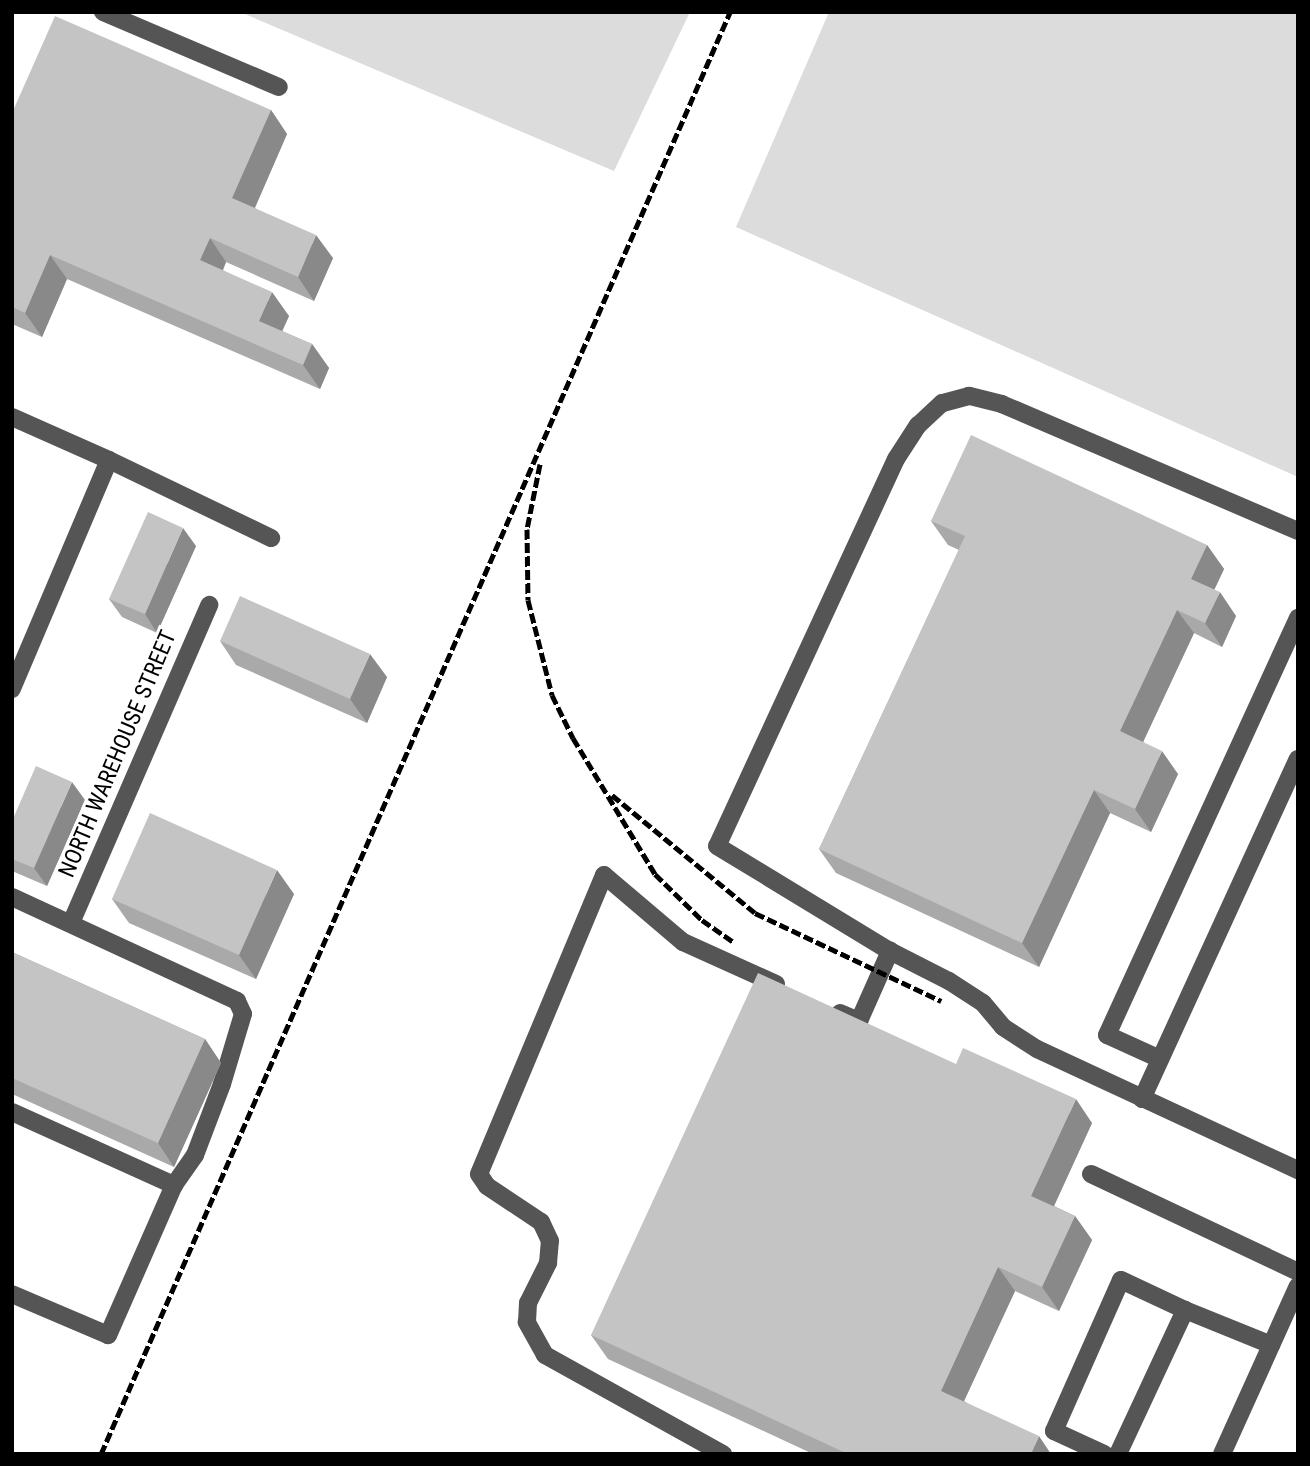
<!DOCTYPE html>
<style>
body{margin:0}
#map{position:relative;width:1310px;height:1466px;overflow:hidden;background:#fff;font-family:"Roboto Condensed",sans-serif}
div>[style]{position:absolute}
[style*='--x']{left:calc(var(--x)*1px);top:calc(var(--y)*1px);width:calc(var(--w)*1px);rotate:calc(var(--a)*1deg)}
.green>*{inset:0;background:#dcdcdc}
.minor>*{height:18px;margin:-9px;padding:0 9px;transform-origin:9px;border-radius:9px;background:#555}
.rail>*{height:5px;margin-top:-2.5px;transform-origin:0;background:repeating-linear-gradient(90deg,#000 0 10px,transparent 0 13.5px)}
.wall>*{inset:0;background:#a9a9a9}
.shaded-wall>*{inset:0;background:#898989}
.building>*{inset:0;background:#c4c4c4}
span{translate:-50% -50%;white-space:nowrap;text-align:center;line-height:1.15;-webkit-text-stroke:6px #fff;paint-order:stroke}
.street-label{font-size:23px;color:#000}
.frame{position:absolute;inset:0;border:14px solid #000;pointer-events:none}
</style>
<div id="map">
<div class="green">
<i style="clip-path:polygon(240px 12px,690px 12px,614px 171px)"></i>
<i style="clip-path:polygon(829px 12px,1298px 12px,1298px 477px,736px 227px)"></i>
</div>
<div class="minor">
<i style="--x:103;--y:12;--w:191;--a:23.1"></i>
<i style="--x:12;--y:417;--w:106;--a:23.9"></i>
<i style="--x:109;--y:460;--w:249;--a:113"></i>
<i style="--x:109;--y:460;--w:180;--a:25.7"></i>
<i style="--x:1298;--y:531;--w:322;--a:-156.8"></i>
<i style="--x:1002;--y:404;--w:34;--a:-166"></i>
<i style="--x:969;--y:396;--w:28;--a:165"></i>
<i style="--x:942;--y:403;--w:33;--a:137"></i>
<i style="--x:918;--y:425;--w:40;--a:122.9"></i>
<i style="--x:896;--y:459;--w:426;--a:114.8"></i>
<i style="--x:717;--y:846;--w:202;--a:31.3"></i>
<i style="--x:890;--y:951;--w:66;--a:27"></i>
<i style="--x:949;--y:981;--w:40;--a:32.9"></i>
<i style="--x:983;--y:1003;--w:31;--a:50"></i>
<i style="--x:1003;--y:1027;--w:40;--a:32.9"></i>
<i style="--x:1037;--y:1049;--w:288;--a:24.9"></i>
<i style="--x:12;--y:897;--w:248;--a:24.8"></i>
<i style="--x:237;--y:1001;--w:14;--a:65"></i>
<i style="--x:243;--y:1014;--w:73;--a:106.7"></i>
<i style="--x:222;--y:1084;--w:76;--a:110.8"></i>
<i style="--x:195;--y:1155;--w:37;--a:125"></i>
<i style="--x:71;--y:923;--w:347;--a:-66.5"></i>
<i style="--x:840;--y:1013;--w:21;--a:23"></i>
<i style="--x:859;--y:1021;--w:77;--a:-66.1"></i>
<i style="--x:1160;--y:1059;--w:58;--a:-155.6"></i>
<i style="--x:1107;--y:1035;--w:459;--a:-65.4"></i>
<i style="--x:1142;--y:1099;--w:374;--a:-65.4"></i>
<i style="--x:12;--y:1112;--w:178;--a:24.3"></i>
<i style="--x:174;--y:1185;--w:164;--a:113.7"></i>
<i style="--x:108;--y:1335;--w:104;--a:-156.9"></i>
<i style="--x:1091;--y:1174;--w:229;--a:25.3"></i>
<i style="--x:723;--y:1454;--w:204;--a:-150.9"></i>
<i style="--x:545;--y:1355;--w:38;--a:-119"></i>
<i style="--x:527;--y:1322;--w:19;--a:-87"></i>
<i style="--x:528;--y:1303;--w:45;--a:-63.4"></i>
<i style="--x:548;--y:1263;--w:22;--a:-85"></i>
<i style="--x:550;--y:1241;--w:21;--a:-115"></i>
<i style="--x:541;--y:1222;--w:65;--a:-146.3"></i>
<i style="--x:487;--y:1186;--w:14;--a:-124"></i>
<i style="--x:479;--y:1174;--w:324;--a:-67.3"></i>
<i style="--x:604;--y:875;--w:104;--a:40.3"></i>
<i style="--x:683;--y:942;--w:102;--a:24.3"></i>
<i style="--x:1104;--y:1454;--w:55;--a:-155.3"></i>
<i style="--x:1054;--y:1431;--w:165;--a:-66.1"></i>
<i style="--x:1121;--y:1280;--w:71;--a:25.1"></i>
<i style="--x:1118;--y:1454;--w:159;--a:-65"></i>
<i style="--x:1185;--y:1310;--w:93;--a:22.1"></i>
<i style="--x:1222;--y:1454;--w:184;--a:-65.7"></i>
</div>
<div class="rail">
<i style="--x:540;--y:464;--w:66;--a:101.3"></i>
<i style="--x:527;--y:529;--w:71;--a:89.2"></i>
<i style="--x:528;--y:600;--w:98;--a:75.8"></i>
<i style="--x:552;--y:695;--w:48;--a:64"></i>
<i style="--x:573;--y:738;--w:159;--a:58.9"></i>
<i style="--x:655;--y:874;--w:66;--a:44.4"></i>
<i style="--x:702;--y:920;--w:38;--a:35"></i>
<i style="--x:612;--y:795;--w:185;--a:39.5"></i>
<i style="--x:755;--y:913;--w:206;--a:25.3"></i>
<i style="--x:101;--y:1454;--w:1573;--a:-66.43"></i>
</div>
<div class="wall">
<i style="clip-path:polygon(271px 110px,287px 134px,255px 208px,333px 258px,314px 301px,226px 262px,223px 270px,289px 316px,282px 331px,312px 344px,329px 368px,320px 389px,67px 279px,42px 337px,12px 324px,12px 113px)"></i>
<i style="clip-path:polygon(931px 521px,1207px 545px,1224px 569px,1214px 590px,1236px 616px,1222px 647px,1194px 633px,1143px 742px,1178px 774px,1151px 832px,1110px 813px,1039px 967px,836px 873px,819px 849px,959px 550px,948px 545px)"></i>
<i style="clip-path:polygon(196px 546px,157px 633px,122px 617px,109px 599px)"></i>
<i style="clip-path:polygon(220px 641px,387px 677px,367px 723px,236px 665px)"></i>
<i style="clip-path:polygon(85px 800px,47px 886px,12px 871px,12px 821px)"></i>
<i style="clip-path:polygon(294px 894px,256px 979px,129px 923px,112px 899px)"></i>
<i style="clip-path:polygon(12px 952px,205px 1039px,221px 1063px,174px 1167px,12px 1094px)"></i>
<i style="clip-path:polygon(956px 1064px,1092px 1123px,1054px 1206px,1075px 1216px,1092px 1240px,1059px 1311px,1015px 1291px,964px 1401px,1051px 1454px,813px 1454px,608px 1359px,591px 1335px)"></i>
</div>
<div class="shaded-wall">
<i style="clip-path:polygon(271px 110px,287px 134px,249px 221px,232px 198px)"></i>
<i style="clip-path:polygon(316px 235px,333px 258px,314px 301px,298px 277px)"></i>
<i style="clip-path:polygon(210px 238px,226px 262px,217px 284px,200px 260px)"></i>
<i style="clip-path:polygon(50px 255px,67px 279px,42px 337px,25px 313px)"></i>
<i style="clip-path:polygon(272px 292px,289px 316px,276px 345px,259px 321px)"></i>
<i style="clip-path:polygon(312px 344px,329px 368px,320px 389px,303px 365px)"></i>
<i style="clip-path:polygon(183px 528px,196px 546px,157px 633px,145px 614px)"></i>
<i style="clip-path:polygon(1207px 545px,1224px 569px,1208px 603px,1191px 579px)"></i>
<i style="clip-path:polygon(1220px 592px,1236px 616px,1222px 647px,1205px 623px)"></i>
<i style="clip-path:polygon(1177px 610px,1194px 633px,1137px 755px,1120px 731px)"></i>
<i style="clip-path:polygon(370px 654px,387px 677px,367px 723px,350px 699px)"></i>
<i style="clip-path:polygon(1162px 751px,1178px 774px,1151px 832px,1135px 809px)"></i>
<i style="clip-path:polygon(72px 782px,85px 800px,47px 886px,34px 868px)"></i>
<i style="clip-path:polygon(1094px 790px,1110px 813px,1039px 967px,1022px 943px)"></i>
<i style="clip-path:polygon(277px 870px,294px 894px,256px 979px,239px 955px)"></i>
<i style="clip-path:polygon(205px 1039px,221px 1063px,174px 1167px,158px 1143px)"></i>
<i style="clip-path:polygon(1076px 1099px,1092px 1123px,1048px 1219px,1031px 1196px)"></i>
<i style="clip-path:polygon(1075px 1216px,1092px 1240px,1059px 1311px,1042px 1287px)"></i>
<i style="clip-path:polygon(998px 1267px,1015px 1291px,958px 1414px,941px 1391px)"></i>
<i style="clip-path:polygon(1039px 1436px,1051px 1454px,1031px 1454px)"></i>
</div>
<div class="building">
<i style="clip-path:polygon(55px 16px,271px 110px,232px 198px,316px 235px,298px 277px,210px 238px,200px 260px,272px 292px,259px 321px,312px 344px,303px 365px,50px 255px,25px 313px,12px 307px,12px 113px)"></i>
<i style="clip-path:polygon(971px 435px,1207px 545px,1191px 579px,1220px 592px,1205px 623px,1177px 610px,1120px 731px,1162px 751px,1135px 809px,1094px 790px,1022px 943px,819px 849px,965px 536px,931px 521px)"></i>
<i style="clip-path:polygon(148px 512px,183px 528px,145px 614px,109px 599px)"></i>
<i style="clip-path:polygon(240px 596px,370px 654px,350px 699px,220px 641px)"></i>
<i style="clip-path:polygon(36px 766px,72px 782px,34px 868px,12px 859px,12px 821px)"></i>
<i style="clip-path:polygon(150px 813px,277px 870px,239px 955px,112px 899px)"></i>
<i style="clip-path:polygon(12px 952px,205px 1039px,158px 1143px,12px 1078px)"></i>
<i style="clip-path:polygon(758px 973px,956px 1064px,963px 1048px,1076px 1099px,1031px 1196px,1075px 1216px,1042px 1287px,998px 1267px,941px 1391px,1039px 1436px,1031px 1454px,848px 1454px,591px 1335px)"></i>
</div>
<div class="street-label">
<span style="left:118px;top:754px;rotate:-67deg">NORTH WAREHOUSE STREET</span>
</div>
<div class="frame"></div>
</div>
